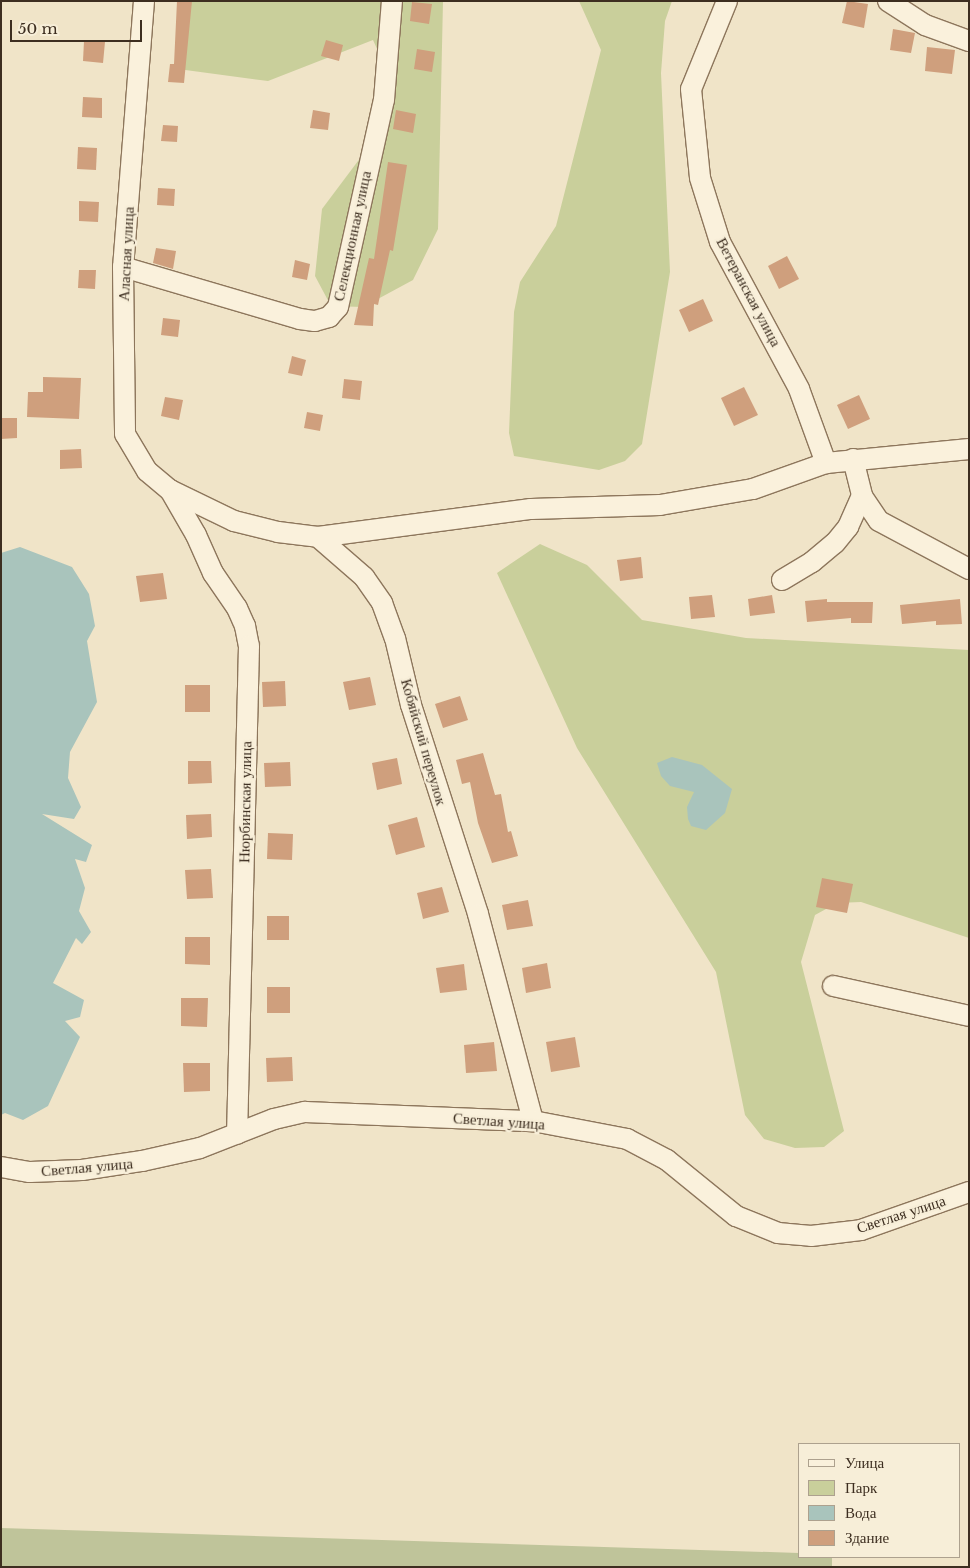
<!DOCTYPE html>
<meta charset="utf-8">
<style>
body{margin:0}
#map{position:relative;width:970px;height:1568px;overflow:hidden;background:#f0e4c8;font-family:"Libre Baskerville",serif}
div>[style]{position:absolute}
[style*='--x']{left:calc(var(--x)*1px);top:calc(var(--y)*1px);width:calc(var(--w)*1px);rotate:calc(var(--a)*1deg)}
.green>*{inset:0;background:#c9cf9b}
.cemetery>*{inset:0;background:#bfc49a}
.water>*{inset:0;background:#a9c4bc}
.building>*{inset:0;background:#cf9f7d}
.roads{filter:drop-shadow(1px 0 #8d765c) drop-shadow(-1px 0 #8d765c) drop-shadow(0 1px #8d765c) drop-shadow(0 -1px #8d765c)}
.minor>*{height:20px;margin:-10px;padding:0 10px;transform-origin:10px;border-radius:10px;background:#faf1dc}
span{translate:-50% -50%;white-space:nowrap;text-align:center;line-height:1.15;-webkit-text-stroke:4.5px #f7eed8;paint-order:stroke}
.street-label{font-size:15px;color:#3d2e20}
.frame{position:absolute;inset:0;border:2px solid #3d2e20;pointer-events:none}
.legend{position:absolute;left:798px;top:1443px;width:162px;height:115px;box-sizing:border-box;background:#f7eed8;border:1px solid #ada18e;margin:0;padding:6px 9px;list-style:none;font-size:15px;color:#3d2e20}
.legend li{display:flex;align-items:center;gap:10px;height:25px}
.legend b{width:25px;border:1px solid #ada18e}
.scale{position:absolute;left:10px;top:20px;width:132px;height:22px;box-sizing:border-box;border:2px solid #3d2e20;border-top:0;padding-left:6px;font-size:15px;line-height:18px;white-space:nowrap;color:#3d2e20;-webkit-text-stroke:4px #f7eed8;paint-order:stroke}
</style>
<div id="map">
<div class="green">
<i style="clip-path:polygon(186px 1px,443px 1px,438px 229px,413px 280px,363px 307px,331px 306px,315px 276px,322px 209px,361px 157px,385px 106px,387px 71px,373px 40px,268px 81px,178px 69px)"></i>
<i style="clip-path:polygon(579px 1px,672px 1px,665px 21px,661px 73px,670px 272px,642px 444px,625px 461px,599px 470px,514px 456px,509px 433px,514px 312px,520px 282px,556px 226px,601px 50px)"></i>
<i style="clip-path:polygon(540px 544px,587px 565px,642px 620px,746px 638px,969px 650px,969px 938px,861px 902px,837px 903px,815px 915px,801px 962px,844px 1131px,824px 1147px,795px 1148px,764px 1139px,745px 1115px,716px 972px,577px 748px,497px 573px)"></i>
</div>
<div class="cemetery">
<i style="clip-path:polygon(1px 1528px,799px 1553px,799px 1557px,832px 1557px,832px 1567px,1px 1567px)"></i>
</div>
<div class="water">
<i style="clip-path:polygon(20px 547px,72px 567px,89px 594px,95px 626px,87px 641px,97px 702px,70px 752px,68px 778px,81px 807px,74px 819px,42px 814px,92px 845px,86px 862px,75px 859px,85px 888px,79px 911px,91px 932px,82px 944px,76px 938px,53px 983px,84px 1000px,80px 1017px,65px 1021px,80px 1037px,48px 1106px,23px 1120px,5px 1113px,1px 1115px,1px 553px)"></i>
<i style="clip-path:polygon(672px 757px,702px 765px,732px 789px,725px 813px,706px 830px,691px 826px,688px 819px,687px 807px,694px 792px,670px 786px,661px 776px,657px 763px)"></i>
</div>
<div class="building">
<i style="clip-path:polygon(177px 1px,192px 1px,184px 83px,168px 82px,170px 64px,174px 64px)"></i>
<i style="clip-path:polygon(847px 1px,868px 4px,864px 28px,842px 23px)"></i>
<i style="clip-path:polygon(412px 2px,432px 4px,429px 24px,410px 21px)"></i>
<i style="clip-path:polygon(893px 29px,915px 33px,911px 53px,890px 50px)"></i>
<i style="clip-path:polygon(326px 40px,343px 45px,339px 61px,321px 56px)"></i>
<i style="clip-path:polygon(84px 41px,105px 42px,103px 63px,83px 61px)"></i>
<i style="clip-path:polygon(927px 47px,955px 50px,952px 74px,925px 71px)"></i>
<i style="clip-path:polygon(417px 49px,435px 52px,432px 72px,414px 69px)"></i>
<i style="clip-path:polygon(83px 97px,102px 98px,102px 118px,82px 117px)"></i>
<i style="clip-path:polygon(313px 110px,330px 113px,328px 130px,310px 128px)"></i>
<i style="clip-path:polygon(396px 110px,416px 114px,413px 133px,393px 129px)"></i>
<i style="clip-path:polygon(163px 125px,178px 126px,177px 142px,161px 141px)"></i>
<i style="clip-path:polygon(78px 147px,97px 148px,96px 170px,77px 169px)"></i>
<i style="clip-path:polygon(388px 162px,407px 165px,393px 251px,390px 250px,378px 305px,374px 304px,373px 326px,354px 325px,369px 258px,374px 259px)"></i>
<i style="clip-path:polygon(158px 188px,175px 189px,174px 206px,157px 205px)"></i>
<i style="clip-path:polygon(79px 201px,99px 202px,98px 222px,79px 221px)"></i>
<i style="clip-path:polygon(156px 248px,176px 251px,173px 269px,153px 263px)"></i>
<i style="clip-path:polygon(787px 256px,799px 279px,779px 289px,768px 266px)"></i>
<i style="clip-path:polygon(295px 260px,310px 264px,307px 280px,292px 277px)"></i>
<i style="clip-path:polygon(79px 270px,96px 270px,95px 289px,78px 288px)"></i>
<i style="clip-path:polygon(703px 299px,713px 321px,689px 332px,679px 310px)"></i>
<i style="clip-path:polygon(163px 318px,180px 320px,178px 337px,161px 335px)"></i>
<i style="clip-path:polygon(292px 356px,306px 360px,302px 376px,288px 373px)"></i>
<i style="clip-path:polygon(43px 377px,81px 378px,79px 419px,27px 417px,28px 392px,43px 392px)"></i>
<i style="clip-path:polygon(344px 379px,362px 381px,360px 400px,342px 398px)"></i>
<i style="clip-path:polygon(744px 387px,758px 415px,734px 426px,721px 398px)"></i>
<i style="clip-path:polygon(859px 395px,870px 419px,848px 429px,837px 405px)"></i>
<i style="clip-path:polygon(165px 397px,183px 400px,179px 420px,161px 416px)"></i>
<i style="clip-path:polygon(307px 412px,323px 415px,320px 431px,304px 428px)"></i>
<i style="clip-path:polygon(1px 418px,17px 418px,17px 438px,1px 439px)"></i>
<i style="clip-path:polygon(81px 449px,82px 468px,60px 469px,60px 450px)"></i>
<i style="clip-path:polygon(641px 557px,643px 578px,620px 581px,617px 560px)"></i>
<i style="clip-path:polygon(163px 573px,167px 599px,140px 602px,136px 576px)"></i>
<i style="clip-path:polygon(712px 595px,715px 617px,691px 619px,689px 597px)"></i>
<i style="clip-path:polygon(772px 595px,775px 613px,750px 616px,748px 599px)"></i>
<i style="clip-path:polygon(827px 599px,827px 602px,873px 602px,872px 623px,851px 623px,851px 618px,807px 622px,805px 601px)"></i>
<i style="clip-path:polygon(960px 599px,962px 624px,936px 625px,936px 621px,902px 624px,900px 605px)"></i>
<i style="clip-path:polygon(370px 677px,376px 705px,349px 710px,343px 682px)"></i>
<i style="clip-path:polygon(285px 681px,286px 706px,263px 707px,262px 682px)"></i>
<i style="clip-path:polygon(185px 685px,210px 685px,210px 712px,185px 712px)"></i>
<i style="clip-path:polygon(460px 696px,468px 720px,443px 728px,435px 704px)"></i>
<i style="clip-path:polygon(483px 753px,495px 795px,501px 794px,508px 832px,511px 831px,518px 856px,492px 863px,478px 823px,470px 782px,462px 784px,456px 760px)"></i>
<i style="clip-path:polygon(397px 758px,402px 784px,377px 790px,372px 763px)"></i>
<i style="clip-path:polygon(188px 761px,211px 761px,212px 783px,188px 784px)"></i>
<i style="clip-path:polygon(290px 762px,291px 786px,265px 787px,264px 763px)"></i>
<i style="clip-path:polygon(211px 814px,212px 837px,187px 839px,186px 815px)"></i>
<i style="clip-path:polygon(417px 817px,425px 847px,396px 855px,388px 825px)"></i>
<i style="clip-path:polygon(268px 833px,293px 834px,292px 860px,267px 859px)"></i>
<i style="clip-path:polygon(211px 869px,213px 898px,187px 899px,185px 870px)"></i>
<i style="clip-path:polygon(822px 878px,853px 884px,847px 913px,816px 907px)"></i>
<i style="clip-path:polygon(442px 887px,449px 912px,423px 919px,417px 893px)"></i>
<i style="clip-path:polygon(528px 900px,533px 926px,507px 930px,502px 905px)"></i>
<i style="clip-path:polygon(267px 916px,289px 916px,289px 940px,267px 940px)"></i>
<i style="clip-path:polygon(185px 937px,210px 937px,210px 965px,185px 964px)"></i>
<i style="clip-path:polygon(547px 963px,551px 988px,526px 993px,522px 968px)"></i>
<i style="clip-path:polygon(464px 964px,467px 990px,440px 993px,436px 968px)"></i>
<i style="clip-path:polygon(267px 987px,290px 987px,290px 1013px,267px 1013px)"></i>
<i style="clip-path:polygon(181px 998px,208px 998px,207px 1027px,181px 1026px)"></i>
<i style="clip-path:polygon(575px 1037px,580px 1067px,551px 1072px,546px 1042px)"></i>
<i style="clip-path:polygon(494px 1042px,497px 1071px,466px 1073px,464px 1045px)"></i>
<i style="clip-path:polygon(292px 1057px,293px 1081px,267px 1082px,266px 1058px)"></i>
<i style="clip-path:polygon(183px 1063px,210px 1063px,210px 1091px,184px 1092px)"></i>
</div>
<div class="roads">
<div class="minor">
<i style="--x:144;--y:1;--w:267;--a:94.5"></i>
<i style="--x:123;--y:267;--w:167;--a:89.3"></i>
<i style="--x:125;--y:434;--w:43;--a:59.3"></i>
<i style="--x:147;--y:471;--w:30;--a:40"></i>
<i style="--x:170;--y:490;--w:71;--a:25.8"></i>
<i style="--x:234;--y:521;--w:45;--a:14"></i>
<i style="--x:278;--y:532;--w:40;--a:7.1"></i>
<i style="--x:318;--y:537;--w:61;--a:41"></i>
<i style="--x:364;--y:577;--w:32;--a:55"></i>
<i style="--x:382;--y:603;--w:37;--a:70"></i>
<i style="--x:395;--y:638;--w:69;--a:76.6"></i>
<i style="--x:411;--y:705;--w:219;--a:72.2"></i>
<i style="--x:478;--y:914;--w:214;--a:75.1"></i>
<i style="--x:727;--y:1;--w:95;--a:112.2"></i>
<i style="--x:691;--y:89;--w:89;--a:84.2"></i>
<i style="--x:700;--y:178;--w:67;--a:72.6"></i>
<i style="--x:720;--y:242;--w:167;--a:61.7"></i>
<i style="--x:799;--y:389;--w:79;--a:70"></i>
<i style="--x:888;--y:1;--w:44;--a:33"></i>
<i style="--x:925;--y:25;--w:47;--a:20"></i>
<i style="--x:123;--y:267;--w:184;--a:16.4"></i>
<i style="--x:300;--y:319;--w:15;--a:8"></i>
<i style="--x:315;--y:321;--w:15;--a:-16"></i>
<i style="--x:329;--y:317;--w:13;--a:-48"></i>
<i style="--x:338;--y:307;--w:212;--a:-77.5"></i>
<i style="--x:384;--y:100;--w:99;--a:-85.4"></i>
<i style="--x:853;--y:459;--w:38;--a:76"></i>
<i style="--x:862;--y:496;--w:30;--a:56"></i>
<i style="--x:879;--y:521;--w:102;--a:28.1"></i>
<i style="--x:170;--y:490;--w:52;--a:60"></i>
<i style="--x:196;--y:535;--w:42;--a:65.9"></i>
<i style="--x:213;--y:573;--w:42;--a:55.6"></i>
<i style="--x:237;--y:608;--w:20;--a:66"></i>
<i style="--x:245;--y:626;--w:20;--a:79"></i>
<i style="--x:249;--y:646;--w:488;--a:91.4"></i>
<i style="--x:318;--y:537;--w:215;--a:-7.5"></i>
<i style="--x:531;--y:509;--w:129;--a:-1.8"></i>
<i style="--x:660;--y:505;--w:94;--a:-9.8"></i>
<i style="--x:753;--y:489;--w:77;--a:-19.6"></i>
<i style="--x:826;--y:463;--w:144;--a:-5.6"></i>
<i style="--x:782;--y:580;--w:35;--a:-31"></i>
<i style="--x:812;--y:562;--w:30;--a:-40"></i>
<i style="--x:835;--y:543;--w:21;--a:-51"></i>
<i style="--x:848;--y:527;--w:34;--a:-66"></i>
<i style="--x:833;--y:986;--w:139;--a:12.4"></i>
<i style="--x:1;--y:1167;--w:29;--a:10"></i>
<i style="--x:30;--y:1172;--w:52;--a:-2.2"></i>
<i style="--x:82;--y:1170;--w:61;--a:-8.5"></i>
<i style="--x:142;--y:1161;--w:59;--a:-12.6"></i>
<i style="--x:200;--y:1148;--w:79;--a:-21.4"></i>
<i style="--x:274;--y:1119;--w:32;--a:-13"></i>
<i style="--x:305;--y:1112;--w:228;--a:2.3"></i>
<i style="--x:533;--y:1121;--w:96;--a:10.8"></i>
<i style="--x:627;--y:1139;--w:45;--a:27.7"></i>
<i style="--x:667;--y:1160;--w:89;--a:39.1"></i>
<i style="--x:736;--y:1216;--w:45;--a:22"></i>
<i style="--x:778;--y:1233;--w:33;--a:5"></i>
<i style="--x:811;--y:1236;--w:50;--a:-6.8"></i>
<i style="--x:861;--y:1230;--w:114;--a:-19.4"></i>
</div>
</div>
<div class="street-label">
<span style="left:352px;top:236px;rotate:-78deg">Селекционная улица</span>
<span style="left:126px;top:254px;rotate:-87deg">Аласная улица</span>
<span style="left:749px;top:292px;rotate:62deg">Ветеранская улица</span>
<span style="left:424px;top:742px;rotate:74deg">Кобяйский переулок</span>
<span style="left:245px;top:802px;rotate:-89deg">Нюрбинская улица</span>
<span style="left:499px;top:1121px;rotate:4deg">Светлая улица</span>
<span style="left:87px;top:1167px;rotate:-5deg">Светлая улица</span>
<span style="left:901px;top:1214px;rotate:-18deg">Светлая улица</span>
</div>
<div class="frame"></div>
<ul class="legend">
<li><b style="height:6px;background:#faf1dc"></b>Улица</li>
<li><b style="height:14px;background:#c9cf9b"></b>Парк</li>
<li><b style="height:14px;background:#a9c4bc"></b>Вода</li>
<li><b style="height:14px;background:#cf9f7d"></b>Здание</li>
</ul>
<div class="scale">50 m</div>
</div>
